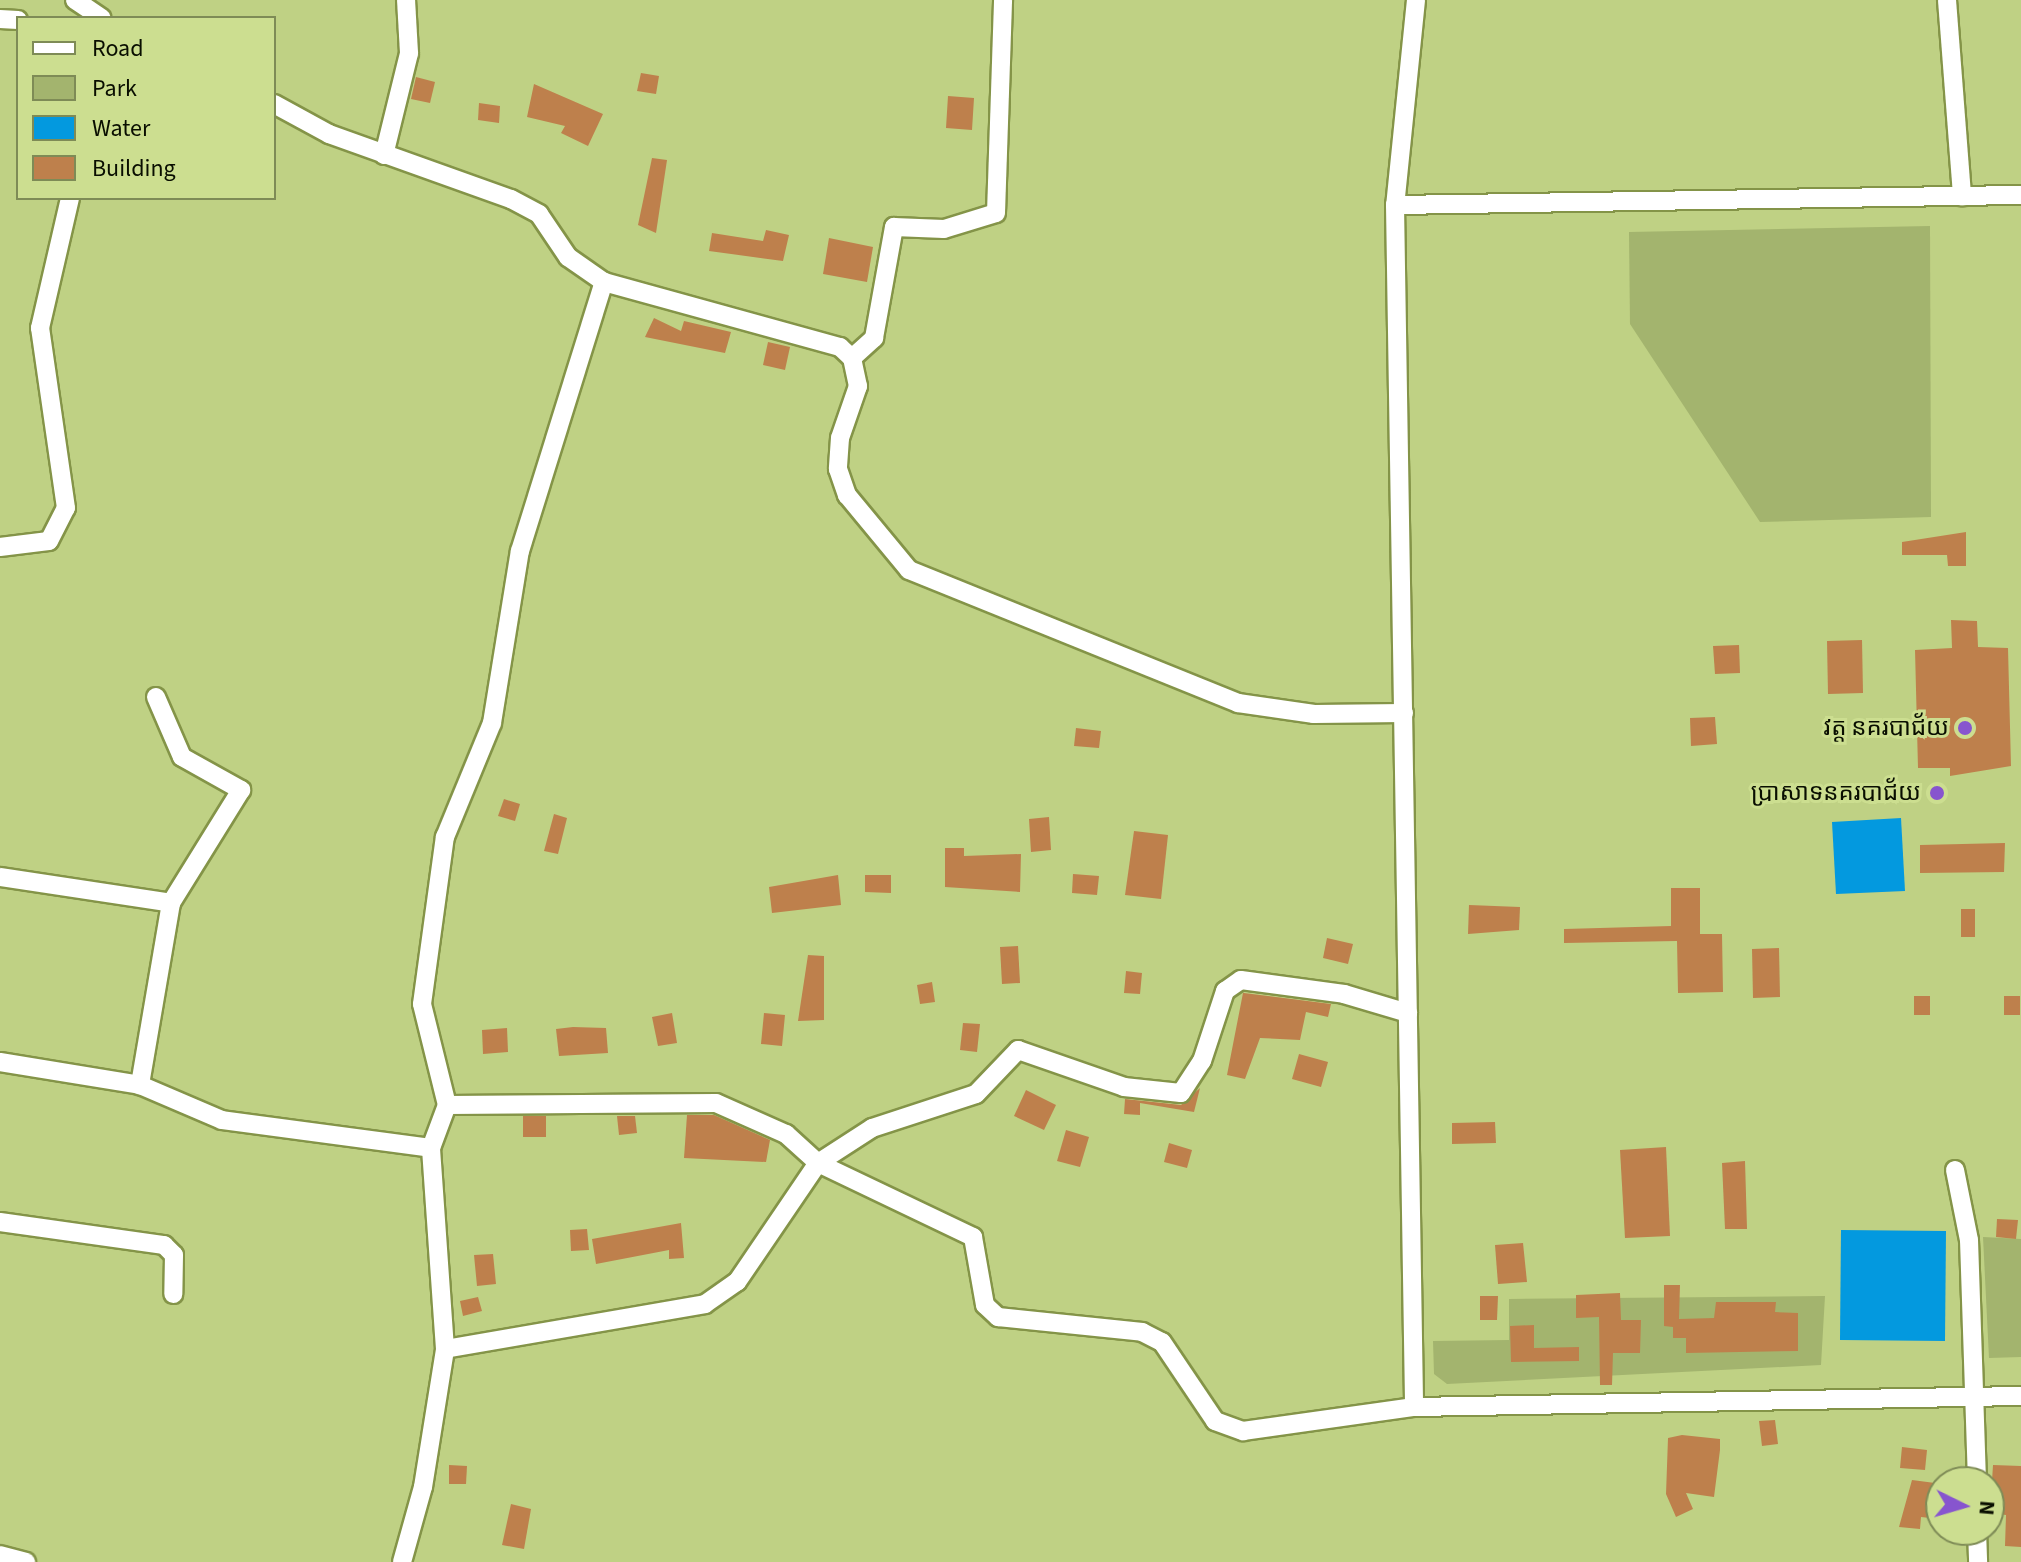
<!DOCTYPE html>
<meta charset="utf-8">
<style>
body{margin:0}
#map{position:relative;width:2021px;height:1562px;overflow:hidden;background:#bfd184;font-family:"Source Sans 3","Noto Sans Khmer",sans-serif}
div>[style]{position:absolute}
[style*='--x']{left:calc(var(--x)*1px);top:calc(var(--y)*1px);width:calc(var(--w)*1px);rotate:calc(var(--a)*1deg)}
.green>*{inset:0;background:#a3b46e}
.water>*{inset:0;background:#0399df}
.building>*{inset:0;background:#be804c}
.roads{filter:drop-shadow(2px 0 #849448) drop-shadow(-2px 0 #849448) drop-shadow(0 2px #849448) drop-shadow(0 -2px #849448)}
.street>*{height:18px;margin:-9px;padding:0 9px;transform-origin:9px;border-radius:9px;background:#fff}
.dots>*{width:22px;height:22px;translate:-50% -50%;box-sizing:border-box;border:4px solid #ccde90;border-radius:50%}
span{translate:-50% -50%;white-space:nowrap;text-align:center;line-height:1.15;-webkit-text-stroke:6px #ccde90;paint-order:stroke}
.poi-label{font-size:24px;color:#090e00}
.right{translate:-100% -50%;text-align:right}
.legend{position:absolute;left:16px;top:16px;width:260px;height:184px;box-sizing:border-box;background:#ccde90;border:2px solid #7e8b56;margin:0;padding:10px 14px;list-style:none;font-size:24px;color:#090e00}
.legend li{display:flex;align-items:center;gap:16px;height:40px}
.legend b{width:40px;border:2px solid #7e8b56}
.north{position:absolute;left:1925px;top:1466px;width:80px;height:80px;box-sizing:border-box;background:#ccde90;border:2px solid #7e8b56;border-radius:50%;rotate:95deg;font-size:22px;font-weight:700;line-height:32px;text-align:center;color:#090e00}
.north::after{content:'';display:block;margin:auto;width:28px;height:36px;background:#8755ce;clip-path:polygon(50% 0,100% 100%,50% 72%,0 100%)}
</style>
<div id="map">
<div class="green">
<i style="clip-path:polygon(1930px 226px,1931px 517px,1760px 522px,1630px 324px,1629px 232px)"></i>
<i style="clip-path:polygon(1983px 1237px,2021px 1239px,2021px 1357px,1989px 1358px)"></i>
<i style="clip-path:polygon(1825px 1296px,1821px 1365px,1447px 1384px,1434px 1374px,1433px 1341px,1509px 1340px,1509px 1299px)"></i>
</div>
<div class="water">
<i style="clip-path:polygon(1901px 818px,1905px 891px,1836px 894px,1832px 822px)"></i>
<i style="clip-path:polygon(1841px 1230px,1946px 1231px,1945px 1341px,1840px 1340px)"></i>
</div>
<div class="building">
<i style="clip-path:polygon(641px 73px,659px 76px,656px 94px,637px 91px)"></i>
<i style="clip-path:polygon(416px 77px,435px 82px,430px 103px,411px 99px)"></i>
<i style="clip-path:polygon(534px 84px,603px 114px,588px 146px,561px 133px,565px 126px,527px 117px)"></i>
<i style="clip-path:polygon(948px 96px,974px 98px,972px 130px,946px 128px)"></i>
<i style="clip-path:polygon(479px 103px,500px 106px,499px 123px,478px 120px)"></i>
<i style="clip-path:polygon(652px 158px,667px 160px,656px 233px,638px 225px)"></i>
<i style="clip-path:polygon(766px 230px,789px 235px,783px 261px,709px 251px,712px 233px,763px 241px)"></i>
<i style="clip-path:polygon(829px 238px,873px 247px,867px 282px,823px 274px)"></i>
<i style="clip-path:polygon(654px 318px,681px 331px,684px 321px,731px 332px,725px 353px,645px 337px)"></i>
<i style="clip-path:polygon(768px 342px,790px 347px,785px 370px,763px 365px)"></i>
<i style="clip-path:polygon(1966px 532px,1966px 566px,1948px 566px,1947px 555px,1902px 555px,1902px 542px)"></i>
<i style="clip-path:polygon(1951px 620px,1977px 621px,1978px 647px,2008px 648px,2011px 766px,1950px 776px,1950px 768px,1918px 768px,1915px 650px,1952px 648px)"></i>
<i style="clip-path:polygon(1862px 640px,1863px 693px,1828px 694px,1827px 641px)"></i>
<i style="clip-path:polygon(1739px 645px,1740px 673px,1715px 674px,1713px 646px)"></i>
<i style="clip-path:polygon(1715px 717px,1717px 744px,1691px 746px,1690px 718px)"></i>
<i style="clip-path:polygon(1076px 728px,1101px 731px,1099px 748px,1074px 746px)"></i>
<i style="clip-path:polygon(504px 799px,520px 804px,515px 821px,498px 816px)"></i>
<i style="clip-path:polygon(554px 814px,567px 818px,558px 854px,544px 851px)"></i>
<i style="clip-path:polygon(1049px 817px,1051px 850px,1031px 852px,1029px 819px)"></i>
<i style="clip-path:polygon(1134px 831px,1168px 835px,1161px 899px,1125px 895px)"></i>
<i style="clip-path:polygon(2005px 843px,2004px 872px,1920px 873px,1920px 845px)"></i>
<i style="clip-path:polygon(945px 848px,964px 848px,964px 856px,1021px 854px,1020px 892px,945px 887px)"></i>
<i style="clip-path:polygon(1073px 874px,1099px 876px,1097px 895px,1072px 893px)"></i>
<i style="clip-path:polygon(838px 875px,841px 905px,772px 913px,769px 887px)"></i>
<i style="clip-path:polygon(865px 875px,891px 875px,891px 893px,865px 892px)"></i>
<i style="clip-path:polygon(1671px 888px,1700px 888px,1700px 934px,1722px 934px,1723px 992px,1678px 993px,1677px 941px,1564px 943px,1564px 929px,1671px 926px)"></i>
<i style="clip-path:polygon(1469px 905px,1520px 907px,1519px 930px,1468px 934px)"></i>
<i style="clip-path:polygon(1961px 909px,1975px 909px,1975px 937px,1961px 937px)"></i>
<i style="clip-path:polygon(1327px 938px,1353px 944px,1348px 964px,1323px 958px)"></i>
<i style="clip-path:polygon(1018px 946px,1020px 983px,1002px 984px,1000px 947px)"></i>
<i style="clip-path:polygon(1779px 948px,1780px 997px,1753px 998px,1752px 949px)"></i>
<i style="clip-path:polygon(808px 955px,824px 956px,824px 1020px,798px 1021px)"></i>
<i style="clip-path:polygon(1126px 971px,1142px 973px,1140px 994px,1124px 993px)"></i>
<i style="clip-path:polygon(932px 982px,935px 1002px,920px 1004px,917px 985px)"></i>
<i style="clip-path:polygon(1243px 993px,1244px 993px,1331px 1004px,1328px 1017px,1306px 1012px,1300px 1040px,1260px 1038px,1245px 1079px,1227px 1075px)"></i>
<i style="clip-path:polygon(1914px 996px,1930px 996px,1930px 1015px,1914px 1015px)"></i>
<i style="clip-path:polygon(2004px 996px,2020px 996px,2020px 1015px,2004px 1015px)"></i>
<i style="clip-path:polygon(672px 1013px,677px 1043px,658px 1046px,652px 1017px)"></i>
<i style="clip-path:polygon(764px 1013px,785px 1015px,782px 1046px,761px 1044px)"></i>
<i style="clip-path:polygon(963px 1023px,980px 1024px,977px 1052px,960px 1050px)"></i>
<i style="clip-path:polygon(573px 1027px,606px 1028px,608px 1053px,559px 1056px,556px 1029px)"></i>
<i style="clip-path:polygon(507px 1028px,508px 1052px,483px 1054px,482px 1030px)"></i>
<i style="clip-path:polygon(1299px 1054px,1328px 1062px,1321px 1087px,1292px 1079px)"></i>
<i style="clip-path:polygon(1200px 1088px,1194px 1112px,1140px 1103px,1140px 1115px,1124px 1114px,1125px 1099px,1181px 1105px)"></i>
<i style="clip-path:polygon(1026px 1090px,1056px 1105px,1044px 1130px,1014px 1116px)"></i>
<i style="clip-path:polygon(687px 1115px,714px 1115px,770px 1140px,766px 1162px,684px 1158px)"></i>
<i style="clip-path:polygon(523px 1116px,546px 1116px,546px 1137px,523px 1137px)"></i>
<i style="clip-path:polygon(617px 1116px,635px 1116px,637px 1133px,619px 1135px)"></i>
<i style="clip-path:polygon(1495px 1122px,1496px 1143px,1452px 1144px,1452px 1123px)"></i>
<i style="clip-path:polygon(1066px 1130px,1089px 1137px,1080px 1167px,1057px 1161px)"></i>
<i style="clip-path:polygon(1169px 1143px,1192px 1150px,1187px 1168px,1164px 1162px)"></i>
<i style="clip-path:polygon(1666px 1147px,1670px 1236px,1625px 1238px,1620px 1150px)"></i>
<i style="clip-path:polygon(1745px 1161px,1747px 1229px,1725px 1229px,1722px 1163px)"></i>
<i style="clip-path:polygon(1997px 1219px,2018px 1220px,2016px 1239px,1996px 1237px)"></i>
<i style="clip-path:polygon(681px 1223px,684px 1258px,669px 1259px,669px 1250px,596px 1264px,592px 1239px)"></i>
<i style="clip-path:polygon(587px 1229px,589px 1250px,571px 1251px,570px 1230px)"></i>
<i style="clip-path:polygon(1523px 1243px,1527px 1282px,1498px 1284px,1495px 1245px)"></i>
<i style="clip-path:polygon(493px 1254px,496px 1284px,477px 1286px,474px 1255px)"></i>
<i style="clip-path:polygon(1664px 1285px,1680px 1285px,1679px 1319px,1714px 1318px,1716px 1302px,1776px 1302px,1775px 1312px,1798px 1313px,1798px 1351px,1686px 1353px,1686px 1338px,1673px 1338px,1673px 1327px,1664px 1326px)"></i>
<i style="clip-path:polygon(1620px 1293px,1621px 1320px,1641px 1320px,1640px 1353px,1613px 1353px,1612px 1385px,1600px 1385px,1599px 1317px,1576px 1318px,1576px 1295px)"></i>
<i style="clip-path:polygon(1480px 1296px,1498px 1296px,1497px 1320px,1480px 1320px)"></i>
<i style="clip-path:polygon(478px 1297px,482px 1311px,463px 1316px,460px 1301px)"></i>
<i style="clip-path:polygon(1534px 1325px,1534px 1348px,1579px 1347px,1579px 1361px,1511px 1362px,1510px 1326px)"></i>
<i style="clip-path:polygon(1775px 1420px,1778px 1444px,1762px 1446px,1759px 1421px)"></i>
<i style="clip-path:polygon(1682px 1435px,1720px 1439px,1720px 1450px,1714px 1497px,1686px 1493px,1693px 1509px,1676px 1517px,1666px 1494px,1668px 1438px)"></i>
<i style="clip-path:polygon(1902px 1447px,1927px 1450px,1925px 1470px,1900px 1468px)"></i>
<i style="clip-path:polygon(449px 1465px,467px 1466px,466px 1484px,449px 1484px)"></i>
<i style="clip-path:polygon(1993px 1465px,2021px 1466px,2021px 1547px,2005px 1546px,2006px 1515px,1990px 1513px)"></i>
<i style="clip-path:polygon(1912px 1480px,1935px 1483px,1930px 1518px,1921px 1517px,1920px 1529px,1899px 1527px)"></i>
<i style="clip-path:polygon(511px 1504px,531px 1509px,524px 1549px,502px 1545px)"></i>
</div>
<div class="roads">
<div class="street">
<i style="--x:75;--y:0;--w:32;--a:34"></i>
<i style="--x:1416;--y:0;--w:206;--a:95.8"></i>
<i style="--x:1395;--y:205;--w:1202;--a:89.09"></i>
<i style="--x:1414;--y:1407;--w:607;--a:-1.04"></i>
<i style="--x:1947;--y:0;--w:197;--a:85.6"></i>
<i style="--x:0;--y:19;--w:18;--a:3"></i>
<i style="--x:274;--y:104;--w:63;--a:28.6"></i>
<i style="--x:329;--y:134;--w:193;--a:19.7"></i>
<i style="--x:511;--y:199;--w:32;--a:28"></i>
<i style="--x:539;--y:214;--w:52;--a:56"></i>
<i style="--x:568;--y:257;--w:44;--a:34.8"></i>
<i style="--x:604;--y:282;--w:245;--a:15.4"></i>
<i style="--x:840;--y:347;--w:16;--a:43"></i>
<i style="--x:852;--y:358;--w:29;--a:78"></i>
<i style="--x:858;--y:386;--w:55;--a:109.1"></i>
<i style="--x:840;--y:438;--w:31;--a:94"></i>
<i style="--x:838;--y:469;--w:28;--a:71"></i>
<i style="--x:847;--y:495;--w:97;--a:50.4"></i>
<i style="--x:909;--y:570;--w:355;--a:22"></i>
<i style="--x:1238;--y:703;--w:77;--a:8.2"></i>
<i style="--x:1314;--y:714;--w:90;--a:-0.6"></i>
<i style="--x:384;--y:155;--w:105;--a:-76.2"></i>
<i style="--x:409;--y:53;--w:53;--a:-93.2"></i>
<i style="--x:1395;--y:205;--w:626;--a:-0.92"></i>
<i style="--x:852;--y:358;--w:30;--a:-42"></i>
<i style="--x:874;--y:338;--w:113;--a:-79.8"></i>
<i style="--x:894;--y:227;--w:50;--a:2.3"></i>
<i style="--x:944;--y:229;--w:54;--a:-17.1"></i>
<i style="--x:996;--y:213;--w:213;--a:-88.1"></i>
<i style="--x:0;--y:547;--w:49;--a:-7"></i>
<i style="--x:49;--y:541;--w:37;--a:-63"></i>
<i style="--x:66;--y:508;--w:182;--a:-98.2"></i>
<i style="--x:40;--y:328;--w:133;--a:-77"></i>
<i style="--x:156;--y:697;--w:65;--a:66.6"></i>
<i style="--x:182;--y:757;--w:68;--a:29.2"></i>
<i style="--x:241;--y:790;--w:133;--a:121.8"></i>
<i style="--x:0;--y:877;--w:173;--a:8.6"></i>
<i style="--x:171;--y:903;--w:185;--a:99.7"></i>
<i style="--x:0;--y:1062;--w:142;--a:9.3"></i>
<i style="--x:140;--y:1085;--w:89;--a:23.1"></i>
<i style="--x:222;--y:1120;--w:211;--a:7.6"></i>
<i style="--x:447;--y:1105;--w:269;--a:-0.4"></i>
<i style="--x:716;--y:1103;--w:77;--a:23.9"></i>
<i style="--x:786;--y:1134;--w:43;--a:42.2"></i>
<i style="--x:818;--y:1163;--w:64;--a:-32.9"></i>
<i style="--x:872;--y:1128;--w:109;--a:-18.1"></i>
<i style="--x:976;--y:1094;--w:61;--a:-46.3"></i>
<i style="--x:1018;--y:1050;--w:112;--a:19.2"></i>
<i style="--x:1124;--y:1087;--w:57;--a:6"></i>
<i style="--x:1181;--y:1093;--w:38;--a:-57"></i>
<i style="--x:1202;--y:1061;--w:74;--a:-71.8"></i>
<i style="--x:1225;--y:991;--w:19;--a:-35"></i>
<i style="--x:1241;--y:980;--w:104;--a:7.7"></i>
<i style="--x:1344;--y:994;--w:67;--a:16.5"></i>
<i style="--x:1955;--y:1170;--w:71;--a:78.7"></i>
<i style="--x:1969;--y:1240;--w:242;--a:88.1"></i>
<i style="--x:0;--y:1222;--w:166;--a:8"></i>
<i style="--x:164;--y:1245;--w:14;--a:45"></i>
<i style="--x:174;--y:1255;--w:39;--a:91"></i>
<i style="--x:445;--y:1349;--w:264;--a:-9.8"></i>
<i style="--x:705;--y:1304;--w:39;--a:-35"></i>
<i style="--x:737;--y:1282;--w:144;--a:-55.8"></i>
<i style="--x:818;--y:1163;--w:172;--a:25.5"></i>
<i style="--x:973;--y:1237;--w:69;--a:80"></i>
<i style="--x:985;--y:1305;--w:18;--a:43"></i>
<i style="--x:998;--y:1317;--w:145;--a:5.9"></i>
<i style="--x:1142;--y:1332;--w:22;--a:27"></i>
<i style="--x:1162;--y:1342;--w:95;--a:56.1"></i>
<i style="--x:1215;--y:1421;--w:30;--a:20"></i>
<i style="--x:1243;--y:1431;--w:173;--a:-8"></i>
<i style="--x:1977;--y:1530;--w:32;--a:88"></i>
<i style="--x:0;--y:1555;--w:27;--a:15"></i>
<i style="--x:402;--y:1562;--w:78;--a:-74.4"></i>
<i style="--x:423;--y:1487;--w:140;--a:-80.9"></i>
<i style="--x:445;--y:1349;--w:201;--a:-94"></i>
<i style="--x:431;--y:1148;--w:46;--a:-69.6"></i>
<i style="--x:447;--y:1105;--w:104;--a:-103.9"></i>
<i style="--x:422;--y:1004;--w:169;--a:-82.2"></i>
<i style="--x:445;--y:837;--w:123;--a:-67.6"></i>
<i style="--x:492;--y:723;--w:174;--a:-80.8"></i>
<i style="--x:520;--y:551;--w:282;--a:-72.7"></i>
</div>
</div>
<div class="dots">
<i style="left:1965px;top:728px;background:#8755ce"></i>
<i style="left:1937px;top:793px;background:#8755ce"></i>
</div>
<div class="poi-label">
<span class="right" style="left:1949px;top:728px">វត្ត នគរបាជ័យ</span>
<span class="right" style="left:1921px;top:793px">ប្រាសាទនគរបាជ័យ</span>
</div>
<ul class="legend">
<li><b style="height:10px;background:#fff"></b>Road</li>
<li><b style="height:22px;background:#a3b46e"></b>Park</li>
<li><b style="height:22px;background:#0399df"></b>Water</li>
<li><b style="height:22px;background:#be804c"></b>Building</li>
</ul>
<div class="north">N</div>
</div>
